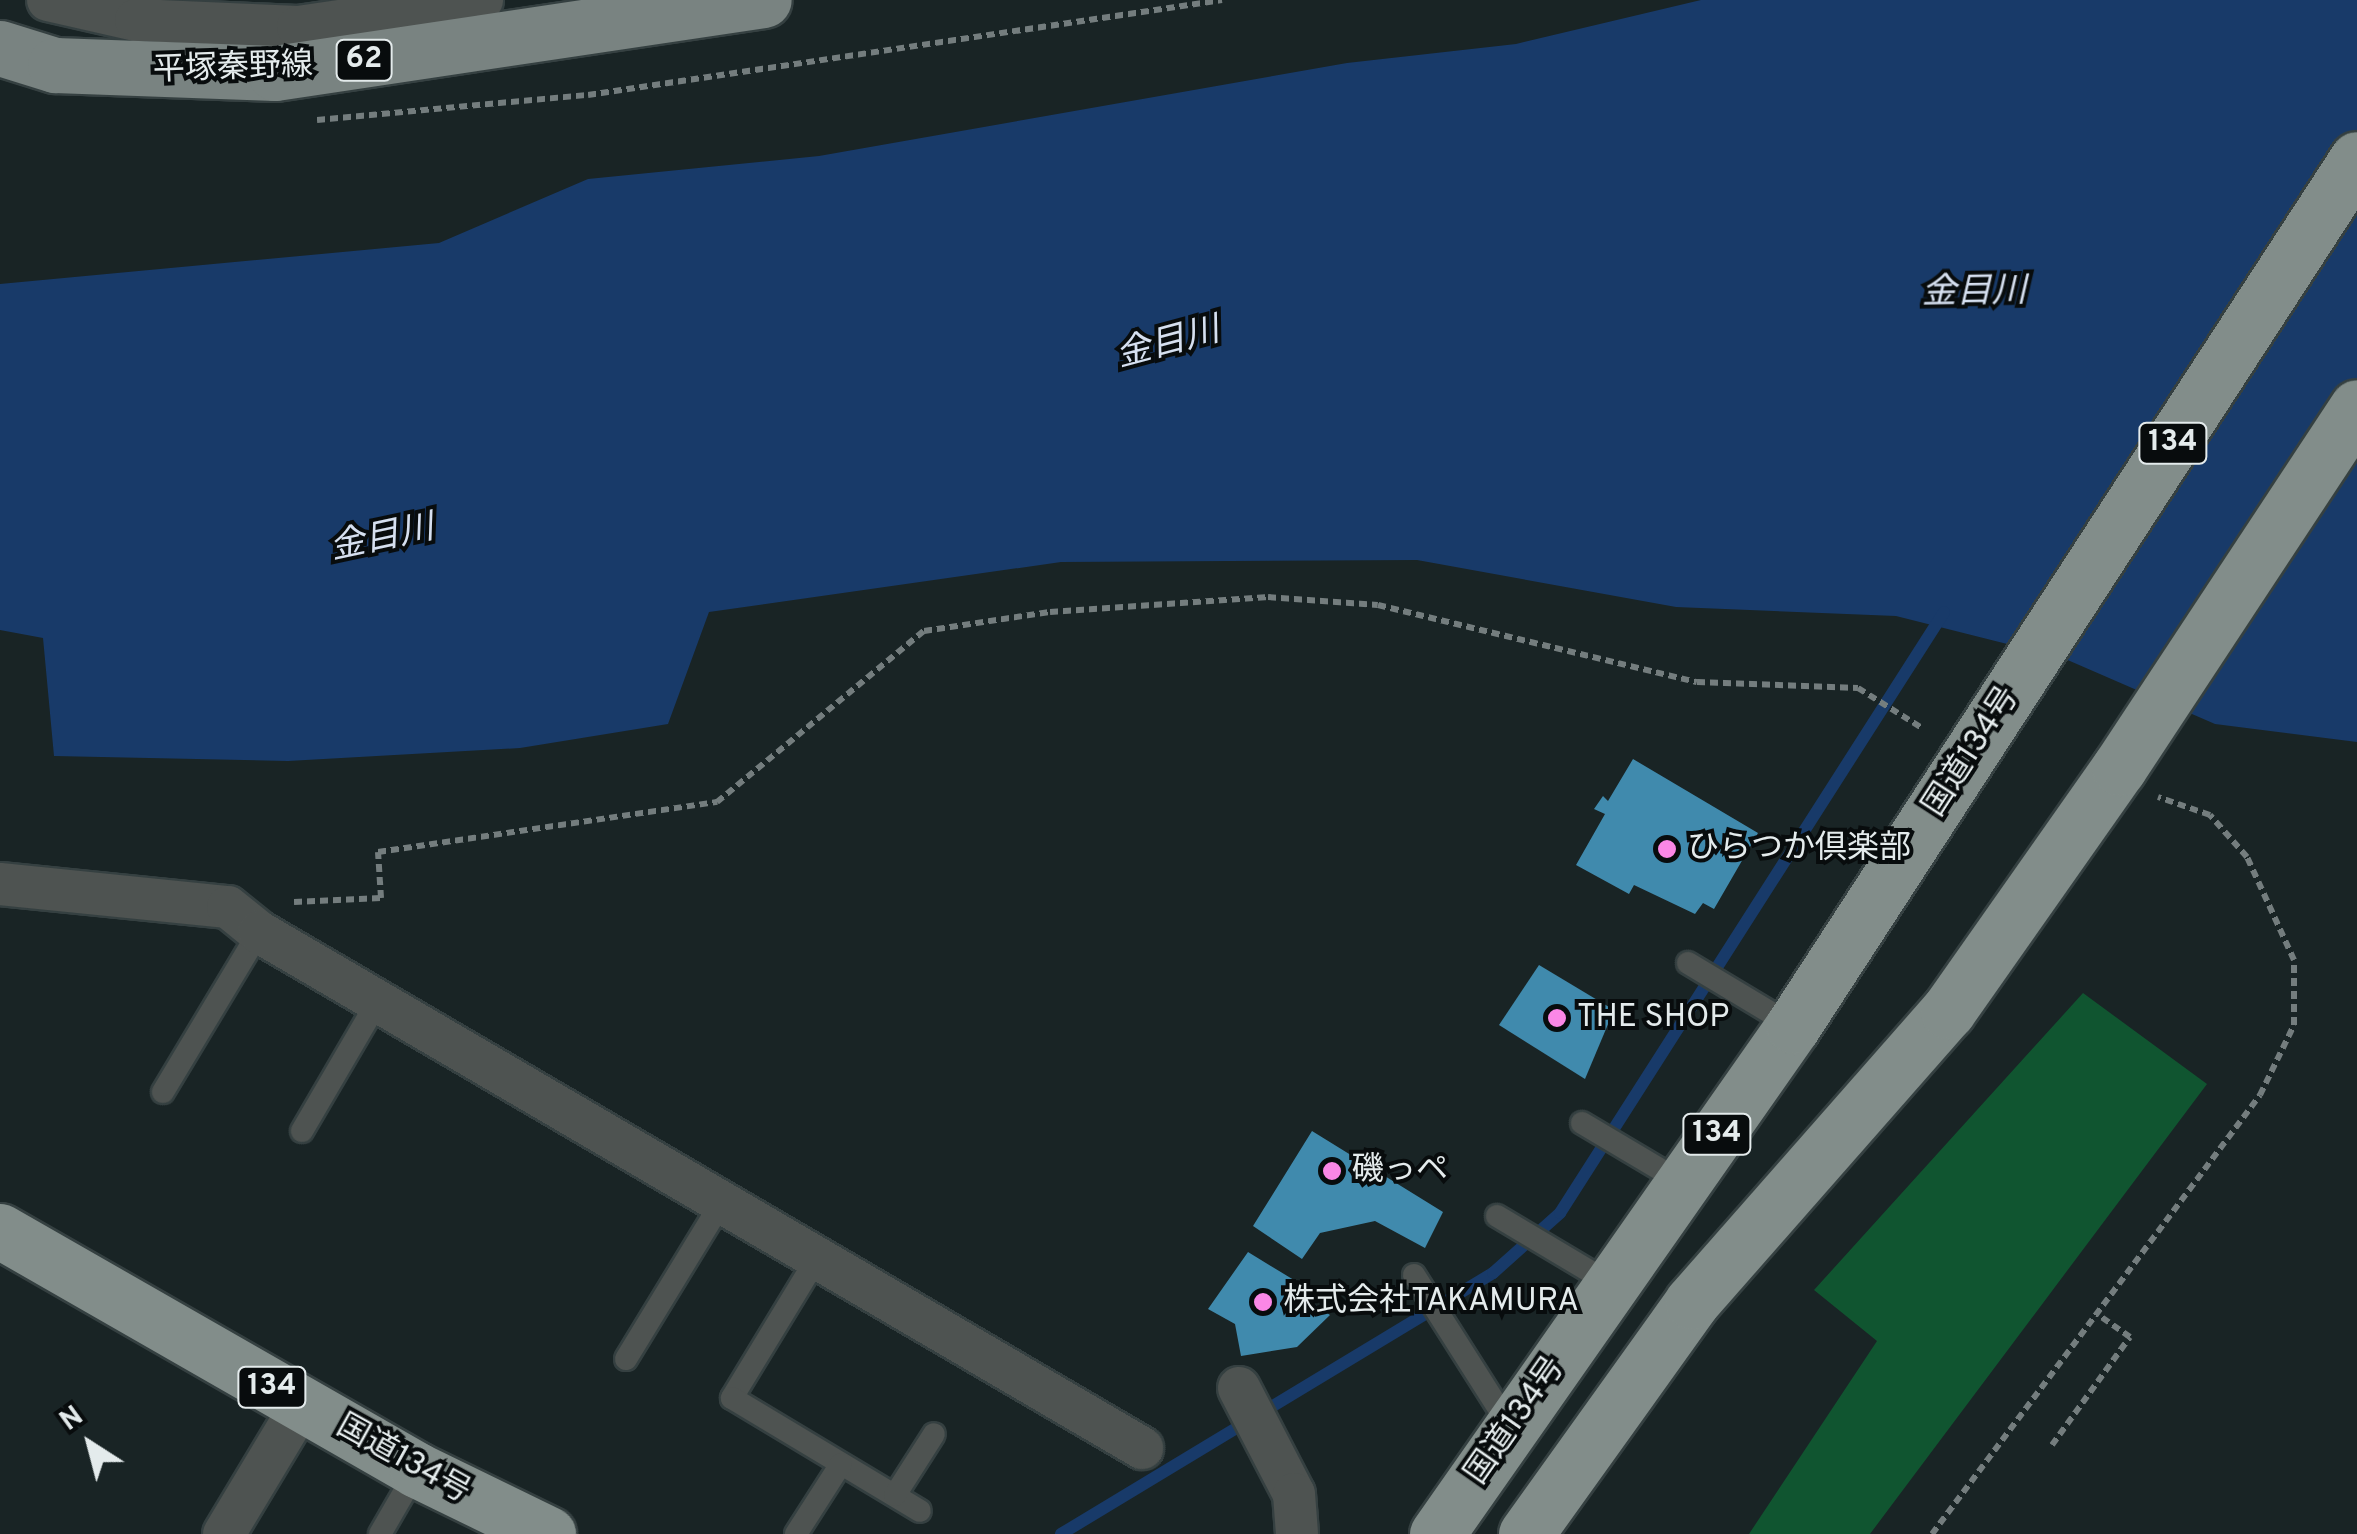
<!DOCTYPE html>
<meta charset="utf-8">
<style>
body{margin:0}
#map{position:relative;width:2357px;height:1534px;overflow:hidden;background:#192425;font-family:Overpass,"Noto Sans JP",sans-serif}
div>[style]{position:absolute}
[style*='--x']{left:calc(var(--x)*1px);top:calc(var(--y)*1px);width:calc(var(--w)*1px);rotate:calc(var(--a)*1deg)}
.forest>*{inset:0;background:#105530}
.water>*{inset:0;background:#183a69}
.stream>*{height:12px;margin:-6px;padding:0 6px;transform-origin:6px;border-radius:6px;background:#183a69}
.building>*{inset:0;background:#408aad}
.path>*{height:6px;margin-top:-3px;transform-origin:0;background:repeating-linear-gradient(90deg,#747d7e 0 8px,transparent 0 13px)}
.roads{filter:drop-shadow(2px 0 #354041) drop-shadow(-2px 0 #354041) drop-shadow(0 2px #354041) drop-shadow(0 -2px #354041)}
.service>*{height:22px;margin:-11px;padding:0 11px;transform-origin:11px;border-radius:11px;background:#4e5351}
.minor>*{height:42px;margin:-21px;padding:0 21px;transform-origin:21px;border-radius:21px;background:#4e5351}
.primary>*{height:55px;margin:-27.5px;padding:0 27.5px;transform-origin:27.5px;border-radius:27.5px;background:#798381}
.trunk>*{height:55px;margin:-27.5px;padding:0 27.5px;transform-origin:27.5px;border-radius:27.5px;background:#828d8a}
.dots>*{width:28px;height:28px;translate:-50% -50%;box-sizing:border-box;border:5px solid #080c0d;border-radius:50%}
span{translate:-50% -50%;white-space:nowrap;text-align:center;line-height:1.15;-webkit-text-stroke:8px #080c0d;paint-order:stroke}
.shield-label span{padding:2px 8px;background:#080c0d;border:2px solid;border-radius:8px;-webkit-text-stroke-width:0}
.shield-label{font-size:30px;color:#e4ebec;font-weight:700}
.street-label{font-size:32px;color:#e4ebec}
.poi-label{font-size:32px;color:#e4ebec}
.left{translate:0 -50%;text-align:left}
.water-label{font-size:35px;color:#d6e0f0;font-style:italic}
.north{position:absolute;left:40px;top:1394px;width:100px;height:100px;-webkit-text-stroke:8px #080c0d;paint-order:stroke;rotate:324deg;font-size:28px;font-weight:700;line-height:40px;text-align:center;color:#e4ebec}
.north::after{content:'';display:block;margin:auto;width:35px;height:45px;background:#e4ebec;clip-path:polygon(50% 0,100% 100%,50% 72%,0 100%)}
</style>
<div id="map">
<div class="forest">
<i style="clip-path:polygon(2083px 993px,2207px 1084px,1870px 1534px,1749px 1534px,1877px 1341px,1814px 1290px)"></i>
</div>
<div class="water">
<i style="clip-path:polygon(1701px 0,2357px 0,2357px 742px,2215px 724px,2063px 658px,1896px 616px,1676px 607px,1417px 560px,1061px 562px,709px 612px,668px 724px,520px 748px,288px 761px,54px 756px,43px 638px,0 630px,0 284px,439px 243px,588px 179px,819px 156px,1347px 63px,1516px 44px)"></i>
</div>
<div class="stream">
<i style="--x:1061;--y:1534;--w:505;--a:-31.14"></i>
<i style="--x:1493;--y:1273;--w:90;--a:-41.8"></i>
<i style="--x:1560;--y:1213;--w:713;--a:-57.42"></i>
</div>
<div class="building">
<i style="clip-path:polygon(1633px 759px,1758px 833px,1714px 909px,1703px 903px,1695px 914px,1634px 885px,1629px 894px,1576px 865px,1605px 814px,1594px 809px,1603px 796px,1608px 801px)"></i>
<i style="clip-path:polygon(1539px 965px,1614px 1010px,1585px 1079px,1499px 1025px)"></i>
<i style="clip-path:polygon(1312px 1131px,1443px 1212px,1425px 1248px,1375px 1221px,1320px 1233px,1302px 1259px,1253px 1226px)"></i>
<i style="clip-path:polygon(1248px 1252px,1307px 1288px,1303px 1296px,1330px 1315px,1297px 1347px,1241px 1356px,1235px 1324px,1208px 1309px)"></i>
</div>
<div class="path">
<i style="--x:317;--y:120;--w:272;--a:-5.3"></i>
<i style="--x:588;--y:95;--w:641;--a:-8.52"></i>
<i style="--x:294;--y:902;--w:87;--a:-2.6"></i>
<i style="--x:381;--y:898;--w:46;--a:-93.7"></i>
<i style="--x:378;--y:852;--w:343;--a:-8.4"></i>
<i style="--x:717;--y:802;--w:268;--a:-39.6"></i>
<i style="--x:924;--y:631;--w:127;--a:-8.6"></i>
<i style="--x:1050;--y:612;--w:219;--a:-3.9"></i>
<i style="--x:1268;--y:597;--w:110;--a:4.2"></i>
<i style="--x:1378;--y:605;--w:328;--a:13.6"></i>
<i style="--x:1697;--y:682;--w:161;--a:2.1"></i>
<i style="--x:1858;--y:688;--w:75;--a:32"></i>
<i style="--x:2052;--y:1445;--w:133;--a:-54.2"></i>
<i style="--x:2130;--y:1337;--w:40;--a:-145.1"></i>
<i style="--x:1932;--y:1534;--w:548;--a:-53.23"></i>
<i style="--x:2260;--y:1095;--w:78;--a:-64.1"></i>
<i style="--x:2294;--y:1025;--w:65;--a:-90"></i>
<i style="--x:2294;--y:960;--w:113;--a:-114.5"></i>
<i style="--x:2247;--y:857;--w:56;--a:-131.4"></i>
<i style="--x:2210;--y:815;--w:55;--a:-160.9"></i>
</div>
<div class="roads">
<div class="service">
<i style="--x:1688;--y:963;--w:122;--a:31"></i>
<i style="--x:163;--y:1092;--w:187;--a:-59"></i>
<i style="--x:1582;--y:1123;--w:117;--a:30.7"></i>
<i style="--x:302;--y:1131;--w:151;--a:-59.7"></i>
<i style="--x:1497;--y:1216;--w:133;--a:30.8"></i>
<i style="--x:817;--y:1258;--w:164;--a:121.3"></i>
<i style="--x:732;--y:1398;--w:219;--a:31"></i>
<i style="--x:1414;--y:1275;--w:181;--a:57.6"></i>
<i style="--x:626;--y:1359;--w:184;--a:-58.6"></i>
<i style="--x:895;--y:1495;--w:72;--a:-57.4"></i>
<i style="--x:380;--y:1534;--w:74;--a:-60"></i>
<i style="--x:796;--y:1534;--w:83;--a:-57.3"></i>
</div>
<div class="minor">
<i style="--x:48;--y:0;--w:90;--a:12.8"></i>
<i style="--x:136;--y:20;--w:162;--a:2.5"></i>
<i style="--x:298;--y:27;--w:186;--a:-8.3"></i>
<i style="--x:0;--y:884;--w:229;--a:5.8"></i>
<i style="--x:228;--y:907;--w:40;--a:39"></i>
<i style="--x:259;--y:932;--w:1023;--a:30.3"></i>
<i style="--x:1239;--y:1388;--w:119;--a:62.6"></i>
<i style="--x:1294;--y:1494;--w:40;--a:85.7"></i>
<i style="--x:224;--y:1534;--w:152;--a:-59"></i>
</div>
<div class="primary">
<i style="--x:0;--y:48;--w:58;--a:17.2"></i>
<i style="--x:55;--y:65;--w:220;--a:2.1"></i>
<i style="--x:275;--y:73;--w:494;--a:-8.5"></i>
</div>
<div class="trunk">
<i style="--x:0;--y:1231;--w:481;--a:29.8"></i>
<i style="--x:417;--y:1470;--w:146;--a:26"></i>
<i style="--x:1437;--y:1534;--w:620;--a:-54.98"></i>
<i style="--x:1793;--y:1026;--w:1034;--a:-56.96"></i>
<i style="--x:1526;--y:1534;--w:285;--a:-54.4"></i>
<i style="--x:1692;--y:1302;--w:388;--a:-48.7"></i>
<i style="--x:1948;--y:1011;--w:297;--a:-54.9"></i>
<i style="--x:2119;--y:768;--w:432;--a:-56.6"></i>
</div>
</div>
<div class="dots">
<i style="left:1667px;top:849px;background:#fb87e6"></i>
<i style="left:1557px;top:1018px;background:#fb87e6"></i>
<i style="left:1332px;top:1171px;background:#fb87e6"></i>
<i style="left:1263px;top:1302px;background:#fb87e6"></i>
</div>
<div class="shield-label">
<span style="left:364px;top:60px">62</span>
<span style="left:2173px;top:443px">134</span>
<span style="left:1717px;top:1134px">134</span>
<span style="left:272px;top:1387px">134</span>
</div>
<div class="street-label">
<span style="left:233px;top:69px;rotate:-2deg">平塚秦野線</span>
<span style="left:1972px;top:752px;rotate:-57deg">国道134号</span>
<span style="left:1516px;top:1421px;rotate:-55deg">国道134号</span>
<span style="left:403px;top:1460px;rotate:29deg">国道134号</span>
</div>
<div class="poi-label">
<span class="left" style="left:1687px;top:849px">ひらつか倶楽部</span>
<span class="left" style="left:1577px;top:1018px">THE SHOP</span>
<span class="left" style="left:1352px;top:1171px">磯っペ</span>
<span class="left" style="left:1283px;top:1302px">株式会社TAKAMURA</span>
</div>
<div class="water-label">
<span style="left:1974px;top:293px;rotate:-1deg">金目川</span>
<span style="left:1168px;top:344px;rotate:-15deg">金目川</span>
<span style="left:382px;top:539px;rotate:-12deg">金目川</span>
</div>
<div class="north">N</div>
</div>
